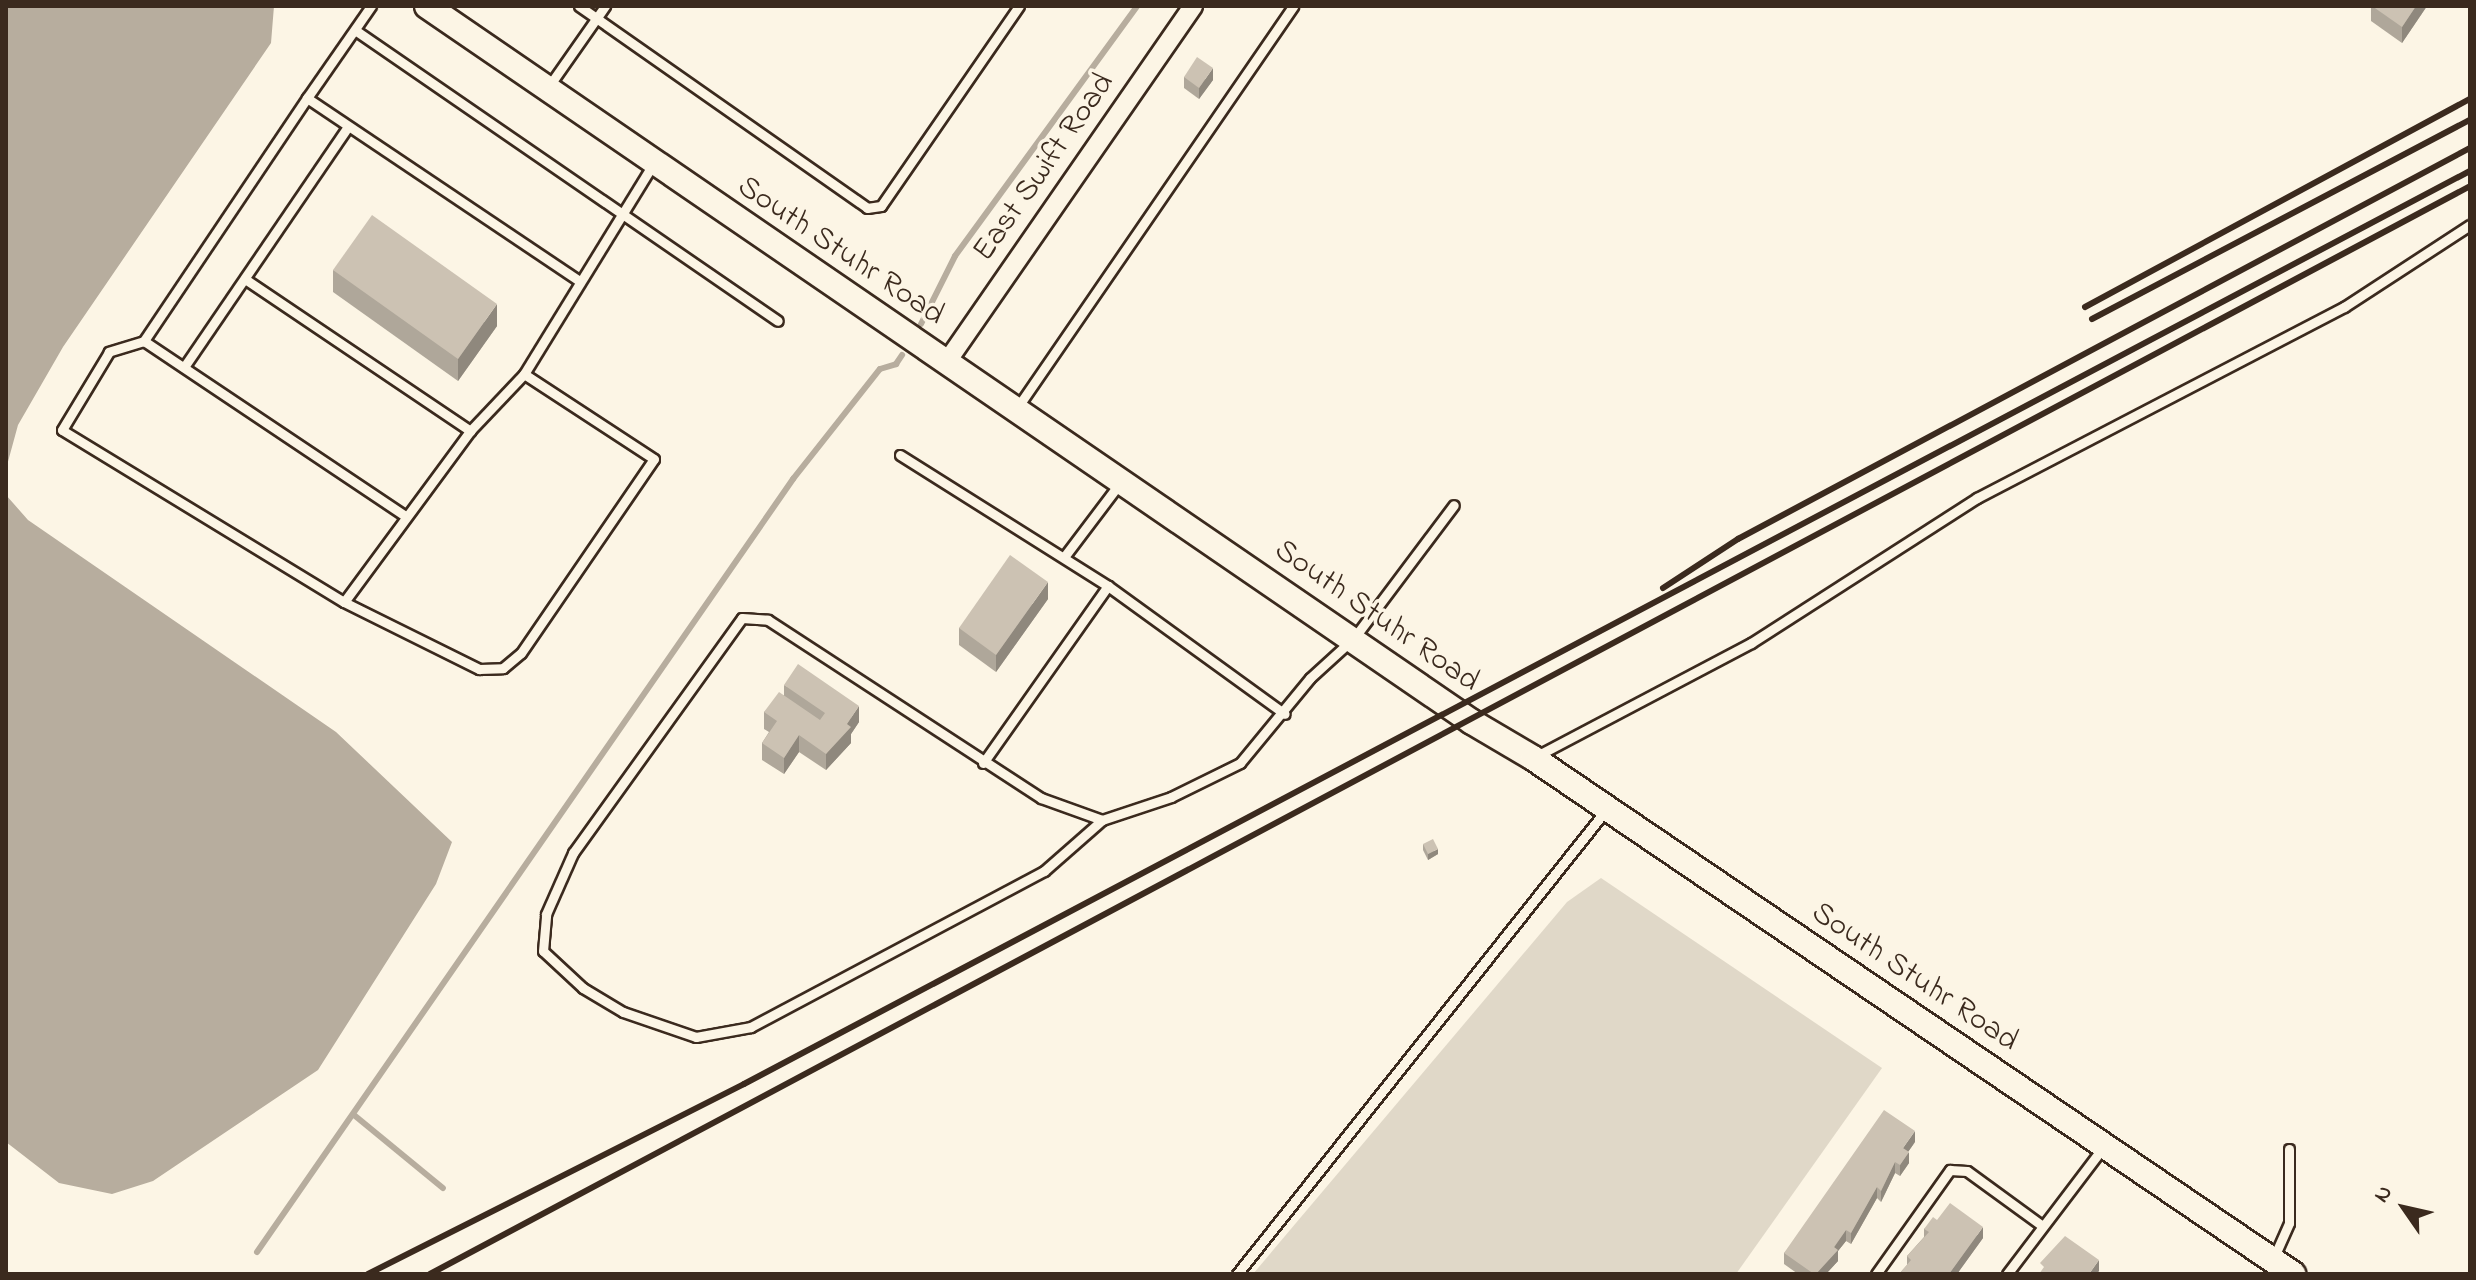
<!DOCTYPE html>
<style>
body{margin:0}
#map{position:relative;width:2476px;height:1280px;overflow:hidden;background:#fcf5e5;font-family:"Indie Flower",sans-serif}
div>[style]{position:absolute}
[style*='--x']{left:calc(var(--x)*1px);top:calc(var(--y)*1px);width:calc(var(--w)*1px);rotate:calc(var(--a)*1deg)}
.green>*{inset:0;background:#e0d8c8}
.water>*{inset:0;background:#b7ad9e}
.stream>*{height:6px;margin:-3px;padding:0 3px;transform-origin:3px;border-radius:3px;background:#b7ad9e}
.roads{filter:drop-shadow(2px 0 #3b2a1e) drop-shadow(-2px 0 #3b2a1e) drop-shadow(0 2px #3b2a1e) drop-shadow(0 -2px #3b2a1e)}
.service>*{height:9px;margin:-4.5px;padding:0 4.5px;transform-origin:4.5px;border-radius:4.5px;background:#fcf5e5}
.minor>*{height:18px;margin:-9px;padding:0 9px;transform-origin:9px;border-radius:9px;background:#fcf5e5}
.secondary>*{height:24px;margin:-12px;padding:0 12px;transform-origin:12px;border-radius:12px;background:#fcf5e5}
.rail>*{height:6px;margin:-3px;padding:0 3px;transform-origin:3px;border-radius:3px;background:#3b2a1e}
.wall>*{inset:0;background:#afa79a}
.shaded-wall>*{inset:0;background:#8f887d}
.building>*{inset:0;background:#ccc2b3}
span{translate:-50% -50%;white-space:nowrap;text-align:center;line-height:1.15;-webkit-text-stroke:7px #fcf5e5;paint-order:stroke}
.street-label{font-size:32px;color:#3b2a1e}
.frame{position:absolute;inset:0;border:8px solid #3b2a1e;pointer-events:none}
.north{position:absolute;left:2364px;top:1168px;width:80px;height:80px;-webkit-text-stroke:6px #fcf5e5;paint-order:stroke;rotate:304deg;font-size:22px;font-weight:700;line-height:32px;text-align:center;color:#3b2a1e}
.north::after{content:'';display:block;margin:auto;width:28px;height:36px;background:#3b2a1e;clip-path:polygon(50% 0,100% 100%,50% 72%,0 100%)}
</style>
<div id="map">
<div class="green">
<i style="clip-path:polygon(1601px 878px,1882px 1068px,1736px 1274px,1253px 1274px,1567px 902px)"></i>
</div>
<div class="water">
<i style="clip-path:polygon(6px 6px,274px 6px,271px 43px,63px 347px,18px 425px,6px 469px)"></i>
<i style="clip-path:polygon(6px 495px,28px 520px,336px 732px,452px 842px,436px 884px,318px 1070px,153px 1181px,112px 1194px,59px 1183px,6px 1142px)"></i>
</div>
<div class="stream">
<i style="--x:921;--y:324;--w:76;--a:-63.4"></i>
<i style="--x:955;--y:256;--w:309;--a:-53.9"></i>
<i style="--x:354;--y:1115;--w:115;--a:39.4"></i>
<i style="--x:257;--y:1252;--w:941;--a:-55.26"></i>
<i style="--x:793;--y:479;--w:140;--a:-51.7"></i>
<i style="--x:880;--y:369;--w:17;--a:-17"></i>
<i style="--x:896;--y:364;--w:11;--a:-56"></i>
</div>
<div class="roads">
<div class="service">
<i style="--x:371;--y:6;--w:112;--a:124.8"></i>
<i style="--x:307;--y:98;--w:326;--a:33.9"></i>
<i style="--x:579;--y:6;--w:352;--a:35"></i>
<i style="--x:867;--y:208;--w:14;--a:-8"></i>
<i style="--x:881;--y:206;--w:243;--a:-55.4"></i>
<i style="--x:355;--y:30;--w:513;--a:34.53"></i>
<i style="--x:549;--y:86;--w:98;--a:-55"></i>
<i style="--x:307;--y:98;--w:293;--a:123.9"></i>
<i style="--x:144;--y:341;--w:314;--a:33.8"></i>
<i style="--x:245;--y:279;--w:272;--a:34"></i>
<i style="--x:144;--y:341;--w:37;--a:163"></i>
<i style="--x:109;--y:352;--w:91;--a:121.1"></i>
<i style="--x:62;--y:430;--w:330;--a:31.4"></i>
<i style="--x:344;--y:602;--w:151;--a:26.4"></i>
<i style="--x:479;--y:669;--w:24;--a:-2"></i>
<i style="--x:503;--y:668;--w:23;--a:-40"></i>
<i style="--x:521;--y:653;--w:235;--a:-55.6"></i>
<i style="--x:654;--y:459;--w:155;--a:-146.8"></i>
<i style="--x:184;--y:367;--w:291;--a:-55.7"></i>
<i style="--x:1017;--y:408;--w:488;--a:-55.5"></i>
<i style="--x:900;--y:455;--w:246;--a:32.2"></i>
<i style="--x:1108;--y:586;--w:218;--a:35.9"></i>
<i style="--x:1064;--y:557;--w:93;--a:-52.9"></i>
<i style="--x:344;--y:602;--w:212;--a:-53.6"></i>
<i style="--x:470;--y:431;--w:79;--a:-46.5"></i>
<i style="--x:524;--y:374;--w:248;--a:-58.4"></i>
<i style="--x:1535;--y:757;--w:244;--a:-27.8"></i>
<i style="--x:1751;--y:643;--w:269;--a:-32.7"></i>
<i style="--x:1977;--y:498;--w:414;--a:-27.5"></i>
<i style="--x:2344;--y:307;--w:150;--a:-33.1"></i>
<i style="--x:983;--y:763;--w:217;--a:-54.8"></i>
<i style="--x:1102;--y:820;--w:77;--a:138.7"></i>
<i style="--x:1044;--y:871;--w:332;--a:152"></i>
<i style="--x:751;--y:1027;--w:56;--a:169.7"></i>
<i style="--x:696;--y:1037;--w:77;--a:-161.1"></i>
<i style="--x:623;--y:1012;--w:47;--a:-149"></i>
<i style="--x:583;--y:988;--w:54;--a:-137.2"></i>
<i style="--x:543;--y:951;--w:37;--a:-85"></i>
<i style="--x:546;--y:914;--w:67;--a:-66.1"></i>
<i style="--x:573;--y:853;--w:289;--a:-54.3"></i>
<i style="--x:742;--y:618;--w:26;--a:4"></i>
<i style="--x:768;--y:620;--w:326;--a:33.1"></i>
<i style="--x:1041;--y:798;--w:65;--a:19.8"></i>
<i style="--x:1102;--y:820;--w:73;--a:-18.4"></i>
<i style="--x:1171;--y:797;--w:77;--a:-26.2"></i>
<i style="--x:1240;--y:763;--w:110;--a:-50.5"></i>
<i style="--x:1310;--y:678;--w:59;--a:-42.3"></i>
<i style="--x:1354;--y:638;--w:166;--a:-53.1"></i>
<i style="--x:2274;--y:1257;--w:37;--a:-66"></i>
<i style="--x:2289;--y:1223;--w:74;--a:-90"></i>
<i style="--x:1237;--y:1274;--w:593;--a:-51.51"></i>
<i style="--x:1876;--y:1274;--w:128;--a:-54.6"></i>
<i style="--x:1950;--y:1170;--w:17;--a:3"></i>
<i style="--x:1967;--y:1171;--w:92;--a:36.1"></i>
<i style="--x:2007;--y:1274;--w:161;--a:-52.8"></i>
</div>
<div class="minor">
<i style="--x:946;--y:363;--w:434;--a:-55.3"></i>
</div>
<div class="secondary">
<i style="--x:427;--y:6;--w:1267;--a:34.42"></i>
<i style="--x:1472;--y:722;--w:71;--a:30.5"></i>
<i style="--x:1533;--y:758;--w:919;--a:34.17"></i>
</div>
</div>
<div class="rail">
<i style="--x:2085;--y:307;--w:438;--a:-28.4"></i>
<i style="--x:2092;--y:319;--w:427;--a:-27.8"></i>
<i style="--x:1663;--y:588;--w:90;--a:-33.2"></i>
<i style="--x:1738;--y:539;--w:830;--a:-28.11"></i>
<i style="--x:368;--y:1274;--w:421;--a:-26.8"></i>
<i style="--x:744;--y:1084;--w:1953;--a:-27.88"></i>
<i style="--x:430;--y:1274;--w:2312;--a:-28.07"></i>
</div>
<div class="wall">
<i style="clip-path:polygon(2371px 6px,2427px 6px,2402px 43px,2371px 21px)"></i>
<i style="clip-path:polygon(1184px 77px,1213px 80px,1199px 99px,1184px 88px)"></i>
<i style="clip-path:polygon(333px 270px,497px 326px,458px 381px,333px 292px)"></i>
<i style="clip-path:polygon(1048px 599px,996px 672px,959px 645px,959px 628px)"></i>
<i style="clip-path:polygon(784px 685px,859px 722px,851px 734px,851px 743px,826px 770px,799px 752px,784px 774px,762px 760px,762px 743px,769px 732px,764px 729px,764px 712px,784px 695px)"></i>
<i style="clip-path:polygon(1423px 844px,1438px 854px,1428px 860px,1423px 850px)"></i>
<i style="clip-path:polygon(1915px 1142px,1908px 1152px,1909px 1163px,1900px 1176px,1895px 1173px,1881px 1202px,1877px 1198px,1851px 1244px,1846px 1241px,1838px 1251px,1838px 1261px,1826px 1274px,1798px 1274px,1784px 1264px,1784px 1253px)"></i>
<i style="clip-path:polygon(1937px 1220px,1983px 1238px,1957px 1274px,1899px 1274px,1907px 1265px,1907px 1256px,1924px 1237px,1924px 1229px)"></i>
</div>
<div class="shaded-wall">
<i style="clip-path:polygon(2416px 6px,2427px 6px,2402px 43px,2402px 27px)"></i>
<i style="clip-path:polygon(1213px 68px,1213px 80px,1199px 99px,1199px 88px)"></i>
<i style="clip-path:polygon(497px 304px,497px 326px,458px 381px,458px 359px)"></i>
<i style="clip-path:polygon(1048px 582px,1048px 599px,996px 672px,996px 655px)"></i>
<i style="clip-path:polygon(859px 706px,859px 722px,851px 734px,851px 743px,826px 770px,826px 754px)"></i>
<i style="clip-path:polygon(799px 735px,799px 752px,784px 774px,784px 758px)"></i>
<i style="clip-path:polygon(1438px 849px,1438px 854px,1428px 860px,1428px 854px)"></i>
<i style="clip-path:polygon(1915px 1131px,1915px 1142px,1903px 1159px,1903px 1148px)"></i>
<i style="clip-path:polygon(1909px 1152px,1909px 1163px,1900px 1176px,1900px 1165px)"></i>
<i style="clip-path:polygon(1895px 1162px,1895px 1173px,1881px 1202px,1881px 1191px)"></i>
<i style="clip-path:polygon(1877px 1187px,1877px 1198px,1851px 1244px,1851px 1233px)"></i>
<i style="clip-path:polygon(1983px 1227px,1983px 1238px,1957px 1274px,1949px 1274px)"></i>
<i style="clip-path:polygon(1846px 1230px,1846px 1241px,1838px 1251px,1838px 1261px,1826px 1274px,1816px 1274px)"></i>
<i style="clip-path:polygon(2099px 1260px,2099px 1271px,2097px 1274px,2089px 1274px)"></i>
</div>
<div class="building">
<i style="clip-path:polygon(2372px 6px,2416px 6px,2402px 27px)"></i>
<i style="clip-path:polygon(1197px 57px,1213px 68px,1199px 88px,1184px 77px)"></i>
<i style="clip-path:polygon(372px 215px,497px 304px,458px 359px,333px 270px)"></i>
<i style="clip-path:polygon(1010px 555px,1048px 582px,996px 655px,959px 628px)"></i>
<i style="clip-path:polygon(798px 664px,859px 706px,847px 724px,851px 727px,826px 754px,799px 735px,784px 758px,762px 743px,777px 721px,764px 712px,779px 692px,820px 720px,825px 713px,784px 685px)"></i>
<i style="clip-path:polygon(1433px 839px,1438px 849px,1428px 854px,1423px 844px)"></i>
<i style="clip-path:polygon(1884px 1110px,1915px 1131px,1903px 1148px,1909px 1152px,1900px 1165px,1895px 1162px,1881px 1191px,1877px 1187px,1851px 1233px,1846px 1230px,1834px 1247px,1838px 1250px,1816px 1274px,1814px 1274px,1784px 1253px)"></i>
<i style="clip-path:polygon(1950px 1203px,1983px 1227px,1949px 1274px,1899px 1274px,1911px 1260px,1907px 1256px,1929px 1232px,1924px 1229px,1933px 1217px,1937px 1220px)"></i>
<i style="clip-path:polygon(2065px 1236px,2099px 1260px,2089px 1274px,2039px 1274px,2044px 1267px,2040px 1263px)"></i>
</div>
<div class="street-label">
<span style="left:1045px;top:168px;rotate:-55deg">East Swift Road</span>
<span style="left:840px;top:252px;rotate:34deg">South Stuhr Road</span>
<span style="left:1376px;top:617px;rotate:35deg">South Stuhr Road</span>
<span style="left:1914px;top:978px;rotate:34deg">South Stuhr Road</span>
</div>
<div class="frame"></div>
<div class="north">N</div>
</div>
